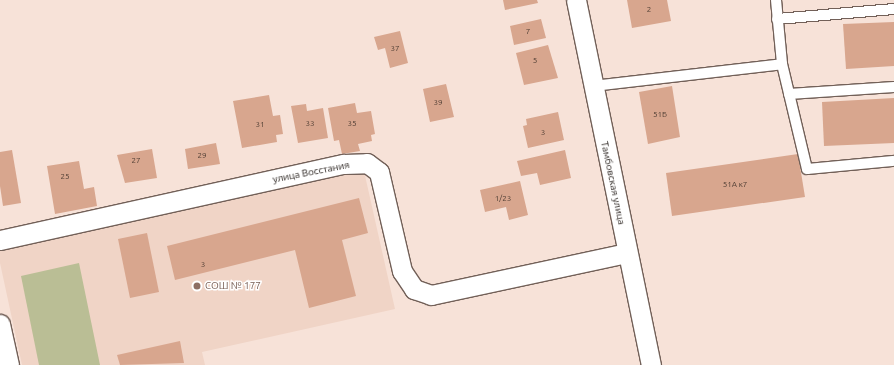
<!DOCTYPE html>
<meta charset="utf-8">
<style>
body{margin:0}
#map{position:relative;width:894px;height:365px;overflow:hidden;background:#f7e2d8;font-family:Ubuntu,sans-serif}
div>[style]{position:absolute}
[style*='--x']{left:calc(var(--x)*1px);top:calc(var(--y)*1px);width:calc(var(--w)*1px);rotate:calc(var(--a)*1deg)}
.built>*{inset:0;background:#f0d4c6}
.green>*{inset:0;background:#babe95}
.building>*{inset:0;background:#d8a68e}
.roads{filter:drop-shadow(1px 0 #726058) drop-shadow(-1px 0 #726058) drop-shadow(0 1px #726058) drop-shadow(0 -1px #726058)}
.service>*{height:10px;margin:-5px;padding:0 5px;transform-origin:5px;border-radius:5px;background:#fff}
.minor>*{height:19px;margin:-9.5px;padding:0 9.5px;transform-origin:9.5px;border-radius:9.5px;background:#fff}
.dots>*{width:11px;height:11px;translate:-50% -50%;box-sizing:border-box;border:2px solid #fff;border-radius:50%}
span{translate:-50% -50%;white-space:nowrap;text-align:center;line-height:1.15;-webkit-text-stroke:3px #fff;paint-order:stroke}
.number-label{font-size:8px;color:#4d3c32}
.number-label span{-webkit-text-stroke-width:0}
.street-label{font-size:10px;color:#1f1814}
.education-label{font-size:10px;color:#785e54}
.left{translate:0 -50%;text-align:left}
</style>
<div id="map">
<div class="built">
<i style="clip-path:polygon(364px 171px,395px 309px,202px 352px,205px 365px,22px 365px,0 263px,0 250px)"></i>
</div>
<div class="green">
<i style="clip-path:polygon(79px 263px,100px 365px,39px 365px,21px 276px)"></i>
</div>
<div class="building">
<i style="clip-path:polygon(503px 0,537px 0,538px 3px,505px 10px)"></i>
<i style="clip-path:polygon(627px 0,667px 0,671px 21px,632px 28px)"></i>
<i style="clip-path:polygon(541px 19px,546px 38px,514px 45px,510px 26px)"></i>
<i style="clip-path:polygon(894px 22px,894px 66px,846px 69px,843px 24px)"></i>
<i style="clip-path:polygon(400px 31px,408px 63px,390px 68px,385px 48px,378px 50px,374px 37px)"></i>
<i style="clip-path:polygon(548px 45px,558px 78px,524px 85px,516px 53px)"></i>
<i style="clip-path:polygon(446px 84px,454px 117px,430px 122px,423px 89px)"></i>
<i style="clip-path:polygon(672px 86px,680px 137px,648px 144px,639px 92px)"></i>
<i style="clip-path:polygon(269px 95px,273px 116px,280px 115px,283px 134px,276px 135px,277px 142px,242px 148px,233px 101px)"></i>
<i style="clip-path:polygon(894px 98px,894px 143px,824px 146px,822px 102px)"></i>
<i style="clip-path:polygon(355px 103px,357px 113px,371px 111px,375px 134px,371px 135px,372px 141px,358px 144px,360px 151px,342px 154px,339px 140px,334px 141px,328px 108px)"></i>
<i style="clip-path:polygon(306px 104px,307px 111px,323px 108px,328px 138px,298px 143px,291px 106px)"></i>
<i style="clip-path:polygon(558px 112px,564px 140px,528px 148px,523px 126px,527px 125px,526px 119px)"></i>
<i style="clip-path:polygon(216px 143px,220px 164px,188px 169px,185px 149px)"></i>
<i style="clip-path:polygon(152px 149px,157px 178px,125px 183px,117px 155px)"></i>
<i style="clip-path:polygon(12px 150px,21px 203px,3px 206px,0 186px,0 152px)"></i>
<i style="clip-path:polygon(565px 150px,571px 178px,540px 185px,537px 173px,521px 176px,517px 161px)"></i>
<i style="clip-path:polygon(798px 154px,805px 197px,672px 216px,666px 173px)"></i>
<i style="clip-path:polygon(79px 161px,84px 189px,94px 187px,97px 206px,55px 214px,47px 166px)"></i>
<i style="clip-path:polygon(520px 181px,528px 215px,509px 220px,506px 207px,485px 212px,480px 190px)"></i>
<i style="clip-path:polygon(359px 198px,368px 233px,342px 240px,356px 296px,309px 308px,295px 250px,175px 280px,167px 246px)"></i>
<i style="clip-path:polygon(147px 233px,159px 292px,130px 298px,118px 239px)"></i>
<i style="clip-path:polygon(180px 341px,184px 363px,120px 365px,117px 355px)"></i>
</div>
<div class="roads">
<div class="service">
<i style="--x:776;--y:0;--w:64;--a:84.6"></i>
<i style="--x:782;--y:64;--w:108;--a:76.6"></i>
<i style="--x:807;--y:169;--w:87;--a:-5.3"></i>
<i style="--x:777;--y:19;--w:117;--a:-4.9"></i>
<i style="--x:593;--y:86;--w:190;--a:-6.6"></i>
<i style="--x:789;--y:94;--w:105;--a:-3.8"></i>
</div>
<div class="minor">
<i style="--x:576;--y:0;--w:373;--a:78.4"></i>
<i style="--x:0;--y:240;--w:352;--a:-12.5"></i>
<i style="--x:344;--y:164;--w:23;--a:-2"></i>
<i style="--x:367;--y:163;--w:15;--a:37"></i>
<i style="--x:379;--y:172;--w:102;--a:76.9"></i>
<i style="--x:402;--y:271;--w:22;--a:56"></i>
<i style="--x:414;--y:289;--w:18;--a:19"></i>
<i style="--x:431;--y:295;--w:200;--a:-12.1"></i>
<i style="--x:0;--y:324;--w:42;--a:77.6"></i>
</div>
</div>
<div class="dots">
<i style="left:197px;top:286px;background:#8d6e63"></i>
</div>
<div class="number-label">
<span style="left:649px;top:10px">2</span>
<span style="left:528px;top:32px">7</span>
<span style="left:395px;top:49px">37</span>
<span style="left:535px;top:61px">5</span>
<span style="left:438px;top:103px">39</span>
<span style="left:660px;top:115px">51Б</span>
<span style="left:310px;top:124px">33</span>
<span style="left:352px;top:124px">35</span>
<span style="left:260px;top:125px">31</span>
<span style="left:543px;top:133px">3</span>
<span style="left:202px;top:156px">29</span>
<span style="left:136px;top:161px">27</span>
<span style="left:65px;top:177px">25</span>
<span style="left:735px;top:185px">51А к7</span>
<span style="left:503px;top:199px">1/23</span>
<span style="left:203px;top:265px">3</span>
</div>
<div class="street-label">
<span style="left:311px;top:172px;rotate:-11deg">улица Восстания</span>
<span style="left:613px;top:183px;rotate:78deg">Тамбовская улица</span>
</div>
<div class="education-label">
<span class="left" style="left:205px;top:286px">СОШ № 177</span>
</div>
</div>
